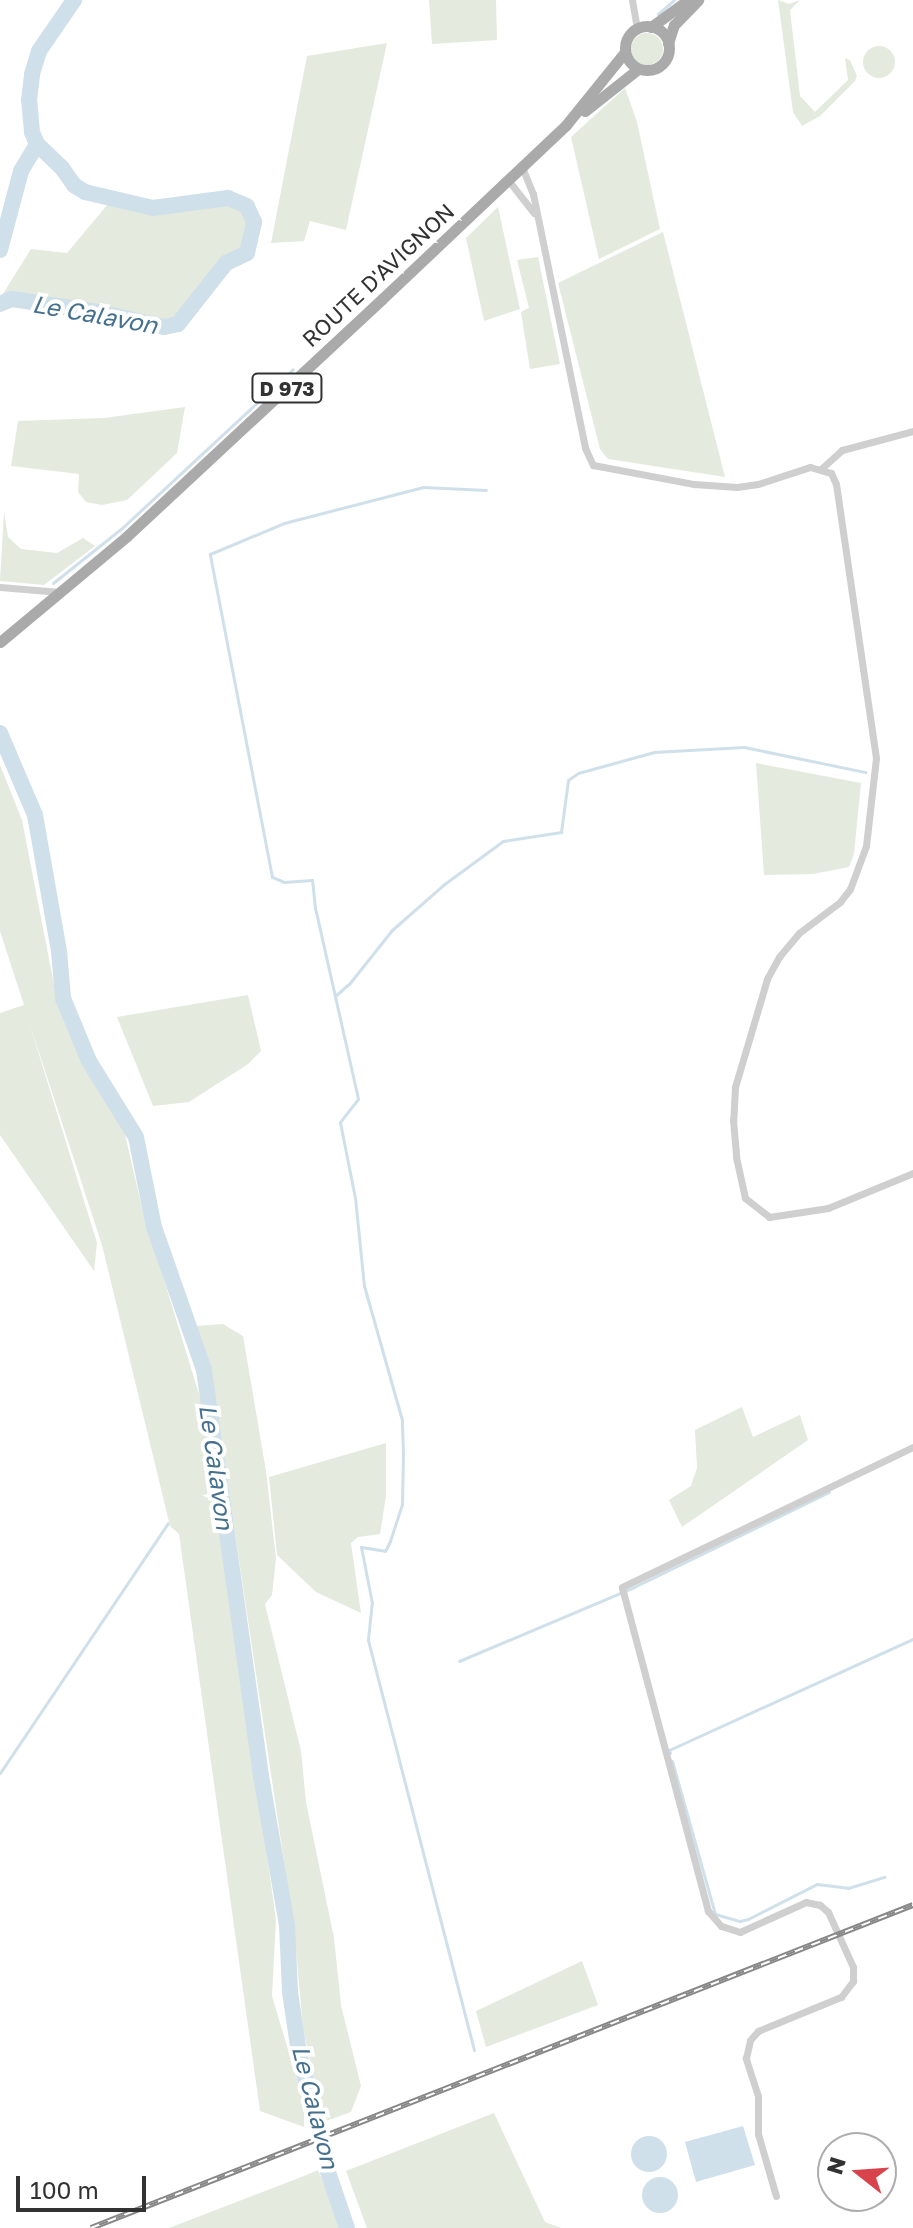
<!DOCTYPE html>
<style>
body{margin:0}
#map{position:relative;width:913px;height:2228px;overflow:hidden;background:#fff;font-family:"Golos Text",sans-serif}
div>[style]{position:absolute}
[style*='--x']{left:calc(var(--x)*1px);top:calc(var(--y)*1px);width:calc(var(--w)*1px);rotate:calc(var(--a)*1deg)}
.green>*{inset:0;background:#e4eade}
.round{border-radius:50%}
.water>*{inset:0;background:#cfe0eb}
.stream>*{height:3px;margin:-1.5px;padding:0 1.5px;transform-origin:1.5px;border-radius:1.5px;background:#cfe0eb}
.river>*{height:16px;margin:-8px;padding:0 8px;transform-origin:8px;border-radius:8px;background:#cfe0eb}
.street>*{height:7px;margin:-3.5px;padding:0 3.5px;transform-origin:3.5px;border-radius:3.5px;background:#cfcfcf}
.primary>*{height:11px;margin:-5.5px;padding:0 5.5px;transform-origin:5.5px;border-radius:5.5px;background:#aaa}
.primary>.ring{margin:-5.5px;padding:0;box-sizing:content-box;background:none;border:11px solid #aaa;border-radius:50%}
.rail>*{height:6px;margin-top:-3px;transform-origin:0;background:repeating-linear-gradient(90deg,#fff 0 9px,#878787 0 18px);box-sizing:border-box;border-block:2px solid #878787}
span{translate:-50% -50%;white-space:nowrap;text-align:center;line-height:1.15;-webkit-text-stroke:8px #fff;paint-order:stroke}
.shield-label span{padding:2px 6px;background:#fff;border:2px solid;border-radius:6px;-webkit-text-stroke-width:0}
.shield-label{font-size:20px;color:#323232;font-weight:700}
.street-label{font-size:22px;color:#323232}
.water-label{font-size:24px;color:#45718f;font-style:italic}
.north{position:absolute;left:817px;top:2132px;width:80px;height:80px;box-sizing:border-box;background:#fff;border:2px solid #adadad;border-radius:50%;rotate:287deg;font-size:22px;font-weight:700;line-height:32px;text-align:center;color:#323232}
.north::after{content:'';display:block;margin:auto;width:28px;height:36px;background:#d9434c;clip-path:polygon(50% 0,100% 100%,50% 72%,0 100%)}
.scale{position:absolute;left:16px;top:2176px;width:130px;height:36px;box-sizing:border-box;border:4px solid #323232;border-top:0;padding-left:10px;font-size:24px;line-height:28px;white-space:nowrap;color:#323232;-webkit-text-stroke:6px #fff;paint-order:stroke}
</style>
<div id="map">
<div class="green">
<i style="clip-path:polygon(429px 0,496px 0,497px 40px,432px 44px)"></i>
<i style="clip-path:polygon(778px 0,789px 4px,800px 0,790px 10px,800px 96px,815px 112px,848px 80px,845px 58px,850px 60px,857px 76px,855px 81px,820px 116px,802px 126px,793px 112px)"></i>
<i class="round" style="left:631px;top:33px;width:32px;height:32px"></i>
<i style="clip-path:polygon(387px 43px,346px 230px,310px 221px,304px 241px,271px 243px,307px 56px)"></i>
<i class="round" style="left:863px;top:46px;width:32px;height:32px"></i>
<i style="clip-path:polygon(625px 88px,637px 122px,660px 229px,599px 259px,571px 137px)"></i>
<i style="clip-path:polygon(228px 203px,243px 208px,249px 223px,243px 250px,222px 259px,175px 319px,164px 323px,95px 306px,15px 294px,1px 297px,31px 249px,67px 253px,108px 204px,150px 215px)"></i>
<i style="clip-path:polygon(498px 207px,520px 309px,484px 321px,466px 238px)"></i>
<i style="clip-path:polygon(663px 232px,725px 477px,608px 459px,600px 449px,558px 283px)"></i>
<i style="clip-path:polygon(538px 257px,560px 364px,530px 369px,521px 312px,529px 308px,517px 260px)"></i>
<i style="clip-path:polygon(185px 407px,177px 453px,127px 500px,102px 505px,86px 502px,78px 492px,79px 474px,11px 466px,18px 421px,104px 418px)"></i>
<i style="clip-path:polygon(4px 512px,8px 537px,21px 549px,57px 553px,83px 538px,95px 546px,44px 585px,0 581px)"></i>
<i style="clip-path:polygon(756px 763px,861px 783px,854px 854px,849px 867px,813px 874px,764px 875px)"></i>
<i style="clip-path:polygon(0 765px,22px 820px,56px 995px,67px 1027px,123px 1126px,142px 1208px,206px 1417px,276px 1920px,272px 1996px,304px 2103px,304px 2127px,260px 2111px,179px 1534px,170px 1526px,102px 1245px,29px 1022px,97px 1243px,94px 1271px,0 1135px,0 1013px,24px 1005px,0 931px)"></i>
<i style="clip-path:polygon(248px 995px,261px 1051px,248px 1064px,189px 1102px,153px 1106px,117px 1017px)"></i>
<i style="clip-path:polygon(223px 1324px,243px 1336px,266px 1471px,276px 1558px,272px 1595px,265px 1604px,301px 1751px,306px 1802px,334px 1938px,341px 2005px,361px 2086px,351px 2112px,323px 2122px,303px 2028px,294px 1928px,210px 1366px,195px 1326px)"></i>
<i style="clip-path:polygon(742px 1407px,753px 1437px,800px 1415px,808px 1440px,682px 1527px,669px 1500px,691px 1486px,697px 1468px,695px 1430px)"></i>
<i style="clip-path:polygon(386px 1443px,386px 1496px,380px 1534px,358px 1537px,351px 1543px,361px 1613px,316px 1592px,277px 1555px,269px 1477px)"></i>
<i style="clip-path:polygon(582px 1961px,598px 2005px,486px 2047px,476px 2011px)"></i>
<i style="clip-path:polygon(494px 2113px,545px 2222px,561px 2228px,367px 2228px,346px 2171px)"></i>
<i style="clip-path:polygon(318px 2170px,342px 2228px,169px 2228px,304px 2176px)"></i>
</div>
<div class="water">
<i style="clip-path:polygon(743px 2126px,755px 2165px,696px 2182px,685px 2142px)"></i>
<i class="round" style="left:631px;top:2136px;width:36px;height:36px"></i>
<i class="round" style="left:642px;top:2177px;width:36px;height:36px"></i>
</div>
<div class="stream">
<i style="--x:658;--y:14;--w:21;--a:-41"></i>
<i style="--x:53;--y:583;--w:88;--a:-38.6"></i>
<i style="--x:122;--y:528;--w:233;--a:-42.9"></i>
<i style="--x:335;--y:996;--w:18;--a:-41"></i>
<i style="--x:349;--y:984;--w:69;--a:-51.5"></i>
<i style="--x:392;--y:930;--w:68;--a:-41.4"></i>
<i style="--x:443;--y:885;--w:74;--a:-36.3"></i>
<i style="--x:503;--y:841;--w:59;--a:-8.8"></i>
<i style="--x:561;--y:832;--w:52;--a:-82.3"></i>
<i style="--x:568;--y:780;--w:12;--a:-35"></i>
<i style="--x:578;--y:773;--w:79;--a:-15.4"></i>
<i style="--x:654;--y:752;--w:90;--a:-3.2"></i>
<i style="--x:744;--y:747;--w:124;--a:11.7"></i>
<i style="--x:459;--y:1661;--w:190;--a:-22.9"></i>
<i style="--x:634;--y:1587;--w:217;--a:-26"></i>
<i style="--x:670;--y:1753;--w:3;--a:-108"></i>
<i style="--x:669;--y:1750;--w:268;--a:-24.5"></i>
<i style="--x:672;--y:1761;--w:159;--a:74.3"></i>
<i style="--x:715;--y:1914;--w:26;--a:16"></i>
<i style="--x:740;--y:1921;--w:8;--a:-14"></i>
<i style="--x:748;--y:1919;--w:77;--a:-26.9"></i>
<i style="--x:817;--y:1884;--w:31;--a:7"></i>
<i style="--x:848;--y:1888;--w:38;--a:-17"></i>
<i style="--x:0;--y:1773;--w:301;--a:-56.1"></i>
<i style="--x:474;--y:2050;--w:424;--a:-104.5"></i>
<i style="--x:368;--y:1639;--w:36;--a:-84"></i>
<i style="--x:372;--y:1603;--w:57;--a:-101.1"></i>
<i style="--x:361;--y:1547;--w:24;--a:9"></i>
<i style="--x:385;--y:1551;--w:11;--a:-63"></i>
<i style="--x:390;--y:1541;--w:38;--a:-72"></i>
<i style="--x:402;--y:1505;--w:52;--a:-88.9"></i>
<i style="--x:403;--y:1453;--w:33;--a:-92"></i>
<i style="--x:402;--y:1420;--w:139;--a:-105.8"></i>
<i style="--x:364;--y:1286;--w:88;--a:-95.8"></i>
<i style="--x:355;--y:1198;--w:77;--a:-101.2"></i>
<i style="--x:340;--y:1122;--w:29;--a:-52"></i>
<i style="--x:358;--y:1099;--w:5;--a:-101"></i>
<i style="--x:357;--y:1094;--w:191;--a:-102.7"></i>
<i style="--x:315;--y:908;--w:28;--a:-96"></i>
<i style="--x:312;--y:880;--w:28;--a:176"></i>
<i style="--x:284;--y:882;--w:13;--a:-157"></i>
<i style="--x:272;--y:877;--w:329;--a:-100.9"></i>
<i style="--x:210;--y:554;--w:80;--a:-22.7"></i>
<i style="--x:284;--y:523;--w:144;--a:-14.5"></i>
<i style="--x:423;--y:487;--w:63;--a:2.7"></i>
</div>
<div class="river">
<i style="--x:0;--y:250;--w:82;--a:-75.1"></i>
<i style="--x:21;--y:171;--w:31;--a:-59"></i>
<i style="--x:0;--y:304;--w:13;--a:-23"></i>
<i style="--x:12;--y:299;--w:87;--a:8.6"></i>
<i style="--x:98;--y:312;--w:68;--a:12.8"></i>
<i style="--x:164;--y:327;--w:14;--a:-12"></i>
<i style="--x:178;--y:324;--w:78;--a:-51.8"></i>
<i style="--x:226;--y:263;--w:23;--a:-25"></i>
<i style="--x:247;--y:253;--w:32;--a:-77"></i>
<i style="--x:254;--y:222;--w:17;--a:-114"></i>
<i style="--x:247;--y:206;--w:21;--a:-157"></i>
<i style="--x:228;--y:198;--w:76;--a:172.4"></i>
<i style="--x:153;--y:208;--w:70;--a:-166.8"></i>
<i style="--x:85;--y:192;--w:13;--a:-148"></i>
<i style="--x:74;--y:185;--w:21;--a:-125"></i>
<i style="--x:62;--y:168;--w:35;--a:-136"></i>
<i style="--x:37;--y:144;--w:13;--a:-113"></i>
<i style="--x:32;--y:132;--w:32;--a:-95"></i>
<i style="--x:29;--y:100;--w:26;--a:-83"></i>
<i style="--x:32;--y:74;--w:24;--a:-73"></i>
<i style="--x:39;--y:51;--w:62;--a:-55.5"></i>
<i style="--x:0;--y:733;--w:89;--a:66.9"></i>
<i style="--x:35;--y:815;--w:138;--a:80"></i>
<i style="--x:59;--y:951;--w:47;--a:85.1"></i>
<i style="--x:63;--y:998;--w:68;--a:67.6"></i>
<i style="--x:89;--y:1061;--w:89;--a:58.3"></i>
<i style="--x:136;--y:1137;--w:92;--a:78.7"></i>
<i style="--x:154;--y:1227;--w:151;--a:70.7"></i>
<i style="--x:204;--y:1370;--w:410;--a:82"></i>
<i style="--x:261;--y:1776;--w:151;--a:80.1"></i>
<i style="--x:287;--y:1925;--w:67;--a:87.4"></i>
<i style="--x:290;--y:1992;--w:62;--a:81.6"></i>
<i style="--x:299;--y:2053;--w:119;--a:76.4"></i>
<i style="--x:327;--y:2169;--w:62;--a:71.3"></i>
</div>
<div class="street">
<i style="--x:632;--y:0;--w:28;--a:80"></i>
<i style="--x:522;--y:167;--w:29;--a:68"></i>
<i style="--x:533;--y:194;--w:259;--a:78.4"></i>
<i style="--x:585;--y:448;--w:19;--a:65"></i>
<i style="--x:593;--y:465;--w:103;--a:10.7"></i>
<i style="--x:694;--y:484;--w:43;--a:4"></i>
<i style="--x:737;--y:487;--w:21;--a:-8"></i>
<i style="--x:758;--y:484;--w:55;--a:-18.1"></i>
<i style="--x:810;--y:467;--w:22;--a:16"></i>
<i style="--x:831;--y:473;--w:12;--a:66"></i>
<i style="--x:836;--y:484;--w:277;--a:81.7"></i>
<i style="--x:876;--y:758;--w:89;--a:96.5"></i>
<i style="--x:866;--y:846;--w:46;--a:110.4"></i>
<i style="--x:850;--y:889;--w:16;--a:128"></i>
<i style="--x:840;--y:902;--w:51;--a:142.9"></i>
<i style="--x:799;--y:933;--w:31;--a:130"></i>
<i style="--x:779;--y:957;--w:25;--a:119"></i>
<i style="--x:767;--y:979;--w:113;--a:106.5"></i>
<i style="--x:735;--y:1087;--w:33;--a:93"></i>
<i style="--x:733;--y:1120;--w:37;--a:85"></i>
<i style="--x:736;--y:1157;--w:42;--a:77.6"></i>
<i style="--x:745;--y:1198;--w:31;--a:38"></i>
<i style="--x:769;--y:1217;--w:60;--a:-8.7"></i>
<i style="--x:828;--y:1208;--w:92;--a:-22.4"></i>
<i style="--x:508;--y:180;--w:42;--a:51.8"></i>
<i style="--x:822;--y:468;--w:27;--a:-42"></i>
<i style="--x:842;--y:450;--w:73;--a:-15"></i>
<i style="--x:0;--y:587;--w:60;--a:4.8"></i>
<i style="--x:776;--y:2196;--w:65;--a:-106.2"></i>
<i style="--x:758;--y:2134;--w:38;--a:-90"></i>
<i style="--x:758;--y:2096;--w:40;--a:-108"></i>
<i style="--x:746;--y:2058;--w:18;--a:-77"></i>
<i style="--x:750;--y:2040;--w:12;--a:-48"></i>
<i style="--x:758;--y:2031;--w:90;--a:-22.3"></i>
<i style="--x:841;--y:1997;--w:20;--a:-53"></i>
<i style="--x:853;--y:1981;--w:14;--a:-90"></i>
<i style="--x:853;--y:1967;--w:60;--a:-114.4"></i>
<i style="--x:828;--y:1912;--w:11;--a:-139"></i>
<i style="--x:820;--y:1905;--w:14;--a:-168"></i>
<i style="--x:806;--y:1902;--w:72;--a:155.6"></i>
<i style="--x:740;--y:1932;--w:20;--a:-162"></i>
<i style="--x:721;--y:1926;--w:20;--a:-131"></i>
<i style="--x:708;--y:1911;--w:335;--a:-104.9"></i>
<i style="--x:622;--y:1587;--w:323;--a:-25.7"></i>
</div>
<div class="primary">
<i class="ring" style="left:625px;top:26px;width:33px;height:33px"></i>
<i style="--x:651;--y:27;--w:46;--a:-36.1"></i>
<i style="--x:668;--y:43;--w:19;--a:-72"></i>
<i style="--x:674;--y:25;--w:35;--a:-46"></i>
<i style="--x:585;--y:111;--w:68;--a:-38.4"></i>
<i style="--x:0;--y:642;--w:165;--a:-39.8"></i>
<i style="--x:127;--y:536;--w:348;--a:-42.9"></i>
<i style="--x:382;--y:299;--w:253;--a:-43.4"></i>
<i style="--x:566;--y:125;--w:94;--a:-51.1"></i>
</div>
<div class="rail">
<i style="--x:91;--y:2228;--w:883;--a:-21.45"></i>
</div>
<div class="shield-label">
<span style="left:287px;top:388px">D 973</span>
</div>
<div class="street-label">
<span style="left:378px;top:275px;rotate:-43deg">ROUTE D'AVIGNON</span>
</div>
<div class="water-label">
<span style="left:95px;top:314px;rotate:10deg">Le Calavon</span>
<span style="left:217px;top:1467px;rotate:82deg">Le Calavon</span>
<span style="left:316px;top:2107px;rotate:76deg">Le Calavon</span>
</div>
<div class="north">N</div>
<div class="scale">100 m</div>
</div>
